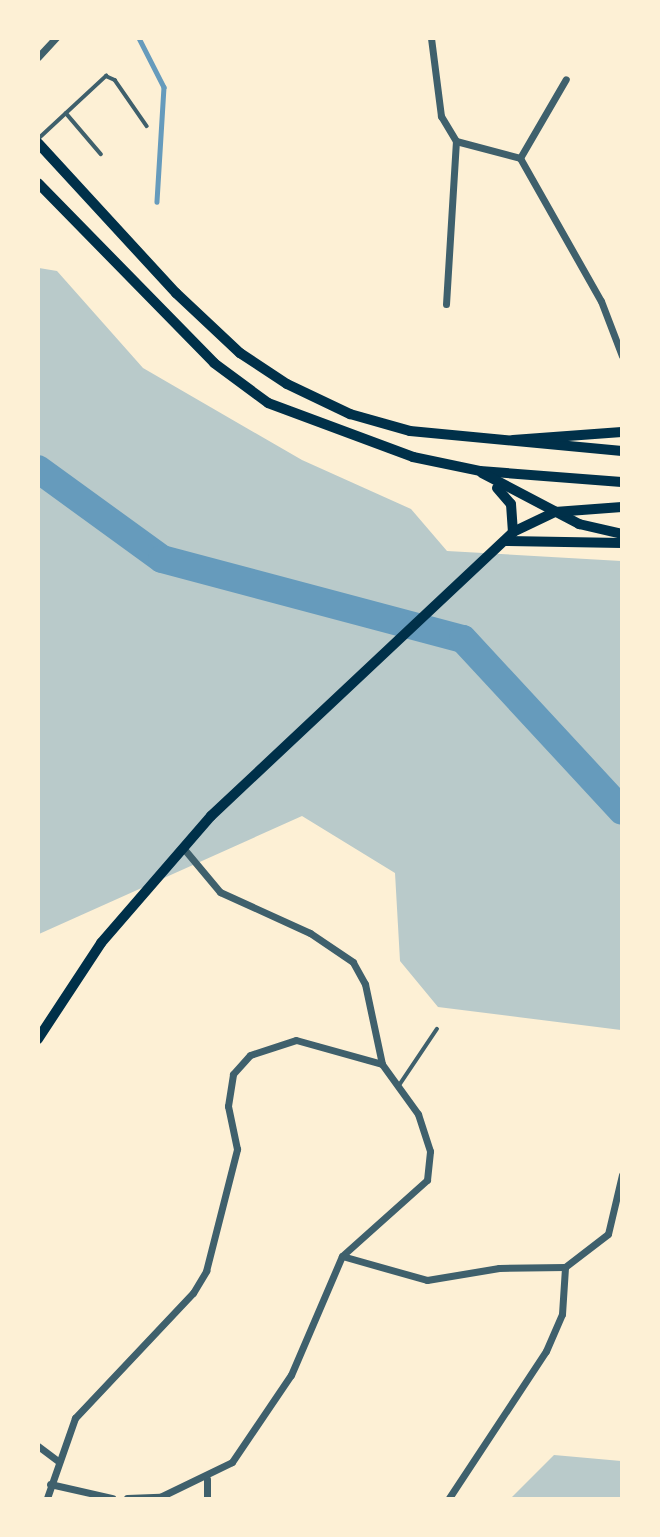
<!DOCTYPE html>
<style>
body{margin:0}
#map{position:relative;width:660px;height:1537px;overflow:hidden;background:#fdf0d5;font-family:Figtree,sans-serif}
div>[style]{position:absolute}
[style*='--x']{left:calc(var(--x)*1px);top:calc(var(--y)*1px);width:calc(var(--w)*1px);rotate:calc(var(--a)*1deg)}
.green>*{inset:0;background:#b9caca}
.stream>*{height:4.5px;margin:-2.25px;padding:0 2.25px;transform-origin:2.25px;border-radius:2.25px;background:#669bbc}
.river>*{height:28px;margin:-14px;padding:0 14px;transform-origin:14px;border-radius:14px;background:#669bbc}
.service>*{height:3.5px;margin:-1.75px;padding:0 1.75px;transform-origin:1.75px;border-radius:1.75px;background:#3f606c}
.minor>*{height:7px;margin:-3.5px;padding:0 3.5px;transform-origin:3.5px;border-radius:3.5px;background:#3f606c}
.primary>*{height:10px;margin:-5px;padding:0 5px;transform-origin:5px;border-radius:5px;background:#003049}
span{translate:-50% -50%;white-space:nowrap;text-align:center;line-height:1.15;-webkit-text-stroke:7px #fdf0d5;paint-order:stroke}
.frame{position:absolute;inset:0;border:40px solid #fdf0d5;pointer-events:none}
</style>
<div id="map">
<div class="green">
<i style="clip-path:polygon(39px 268px,57px 271px,143px 368px,302px 460px,411px 509px,447px 551px,621px 561px,621px 1030px,438px 1007px,400px 961px,395px 873px,302px 816px,39px 934px)"></i>
<i style="clip-path:polygon(554px 1455px,621px 1461px,621px 1498px,511px 1498px)"></i>
</div>
<div class="stream">
<i style="--x:139;--y:38;--w:55;--a:63"></i>
<i style="--x:164;--y:87;--w:115;--a:93.5"></i>
</div>
<div class="river">
<i style="--x:38;--y:469;--w:153;--a:36"></i>
<i style="--x:162;--y:559;--w:311;--a:14.9"></i>
<i style="--x:463;--y:639;--w:234;--a:47.2"></i>
</div>
<div class="service">
<i style="--x:66;--y:113;--w:54;--a:49.5"></i>
<i style="--x:38;--y:139;--w:93;--a:-42.8"></i>
<i style="--x:106;--y:76;--w:10;--a:24"></i>
<i style="--x:115;--y:80;--w:56;--a:55.2"></i>
<i style="--x:400;--y:1084;--w:66;--a:-56.1"></i>
</div>
<div class="minor">
<i style="--x:431;--y:38;--w:79;--a:82.7"></i>
<i style="--x:441;--y:116;--w:29;--a:59"></i>
<i style="--x:456;--y:141;--w:66;--a:14.9"></i>
<i style="--x:520;--y:158;--w:164;--a:60.5"></i>
<i style="--x:601;--y:301;--w:59;--a:69.1"></i>
<i style="--x:38;--y:57;--w:26;--a:-47"></i>
<i style="--x:520;--y:158;--w:91;--a:-59.8"></i>
<i style="--x:446;--y:304;--w:163;--a:-86.5"></i>
<i style="--x:342;--y:1256;--w:88;--a:15.8"></i>
<i style="--x:427;--y:1280;--w:73;--a:-9.5"></i>
<i style="--x:499;--y:1268;--w:66;--a:-0.9"></i>
<i style="--x:565;--y:1267;--w:54;--a:-37.5"></i>
<i style="--x:608;--y:1234;--w:61;--a:-76.7"></i>
<i style="--x:38;--y:1446;--w:25;--a:37"></i>
<i style="--x:207;--y:1479;--w:19;--a:90"></i>
<i style="--x:50;--y:1484;--w:64;--a:12.7"></i>
<i style="--x:47;--y:1498;--w:85;--a:-70.7"></i>
<i style="--x:75;--y:1418;--w:172;--a:-46.7"></i>
<i style="--x:193;--y:1293;--w:26;--a:-59"></i>
<i style="--x:206;--y:1271;--w:126;--a:-75.7"></i>
<i style="--x:237;--y:1149;--w:44;--a:-101.8"></i>
<i style="--x:228;--y:1106;--w:32;--a:-81"></i>
<i style="--x:233;--y:1074;--w:25;--a:-48"></i>
<i style="--x:250;--y:1055;--w:48;--a:-18.1"></i>
<i style="--x:296;--y:1040;--w:89;--a:15.6"></i>
<i style="--x:127;--y:1498;--w:33;--a:-2"></i>
<i style="--x:160;--y:1497;--w:80;--a:-25.9"></i>
<i style="--x:232;--y:1462;--w:105;--a:-55.9"></i>
<i style="--x:291;--y:1375;--w:129;--a:-66.8"></i>
<i style="--x:342;--y:1256;--w:114;--a:-41.8"></i>
<i style="--x:427;--y:1180;--w:29;--a:-84"></i>
<i style="--x:430;--y:1151;--w:39;--a:-108"></i>
<i style="--x:418;--y:1114;--w:62;--a:-125.8"></i>
<i style="--x:382;--y:1064;--w:82;--a:-102"></i>
<i style="--x:365;--y:984;--w:25;--a:-119"></i>
<i style="--x:353;--y:962;--w:52;--a:-146"></i>
<i style="--x:310;--y:933;--w:99;--a:-155.5"></i>
<i style="--x:220;--y:892;--w:56;--a:-129.9"></i>
<i style="--x:449;--y:1498;--w:176;--a:-56.6"></i>
<i style="--x:546;--y:1351;--w:40;--a:-66.6"></i>
<i style="--x:562;--y:1314;--w:47;--a:-86.3"></i>
</div>
<div class="primary">
<i style="--x:38;--y:143;--w:204;--a:47.4"></i>
<i style="--x:176;--y:293;--w:88;--a:43.2"></i>
<i style="--x:240;--y:353;--w:56;--a:33.4"></i>
<i style="--x:287;--y:384;--w:70;--a:25.5"></i>
<i style="--x:350;--y:414;--w:62;--a:15.8"></i>
<i style="--x:410;--y:431;--w:213;--a:5.4"></i>
<i style="--x:38;--y:183;--w:252;--a:45.6"></i>
<i style="--x:214;--y:363;--w:67;--a:36.5"></i>
<i style="--x:268;--y:403;--w:155;--a:20.4"></i>
<i style="--x:413;--y:457;--w:68;--a:11.8"></i>
<i style="--x:480;--y:471;--w:142;--a:4.4"></i>
<i style="--x:513;--y:440;--w:109;--a:-4.2"></i>
<i style="--x:482;--y:473;--w:110;--a:27.7"></i>
<i style="--x:579;--y:524;--w:44;--a:13.1"></i>
<i style="--x:497;--y:488;--w:21;--a:49"></i>
<i style="--x:511;--y:504;--w:28;--a:86"></i>
<i style="--x:506;--y:541;--w:116;--a:1"></i>
<i style="--x:38;--y:1039;--w:115;--a:-56.7"></i>
<i style="--x:101;--y:943;--w:168;--a:-49.1"></i>
<i style="--x:211;--y:816;--w:415;--a:-43.2"></i>
<i style="--x:513;--y:532;--w:47;--a:-25.5"></i>
<i style="--x:555;--y:512;--w:67;--a:-4.3"></i>
</div>
<div class="frame"></div>
</div>
